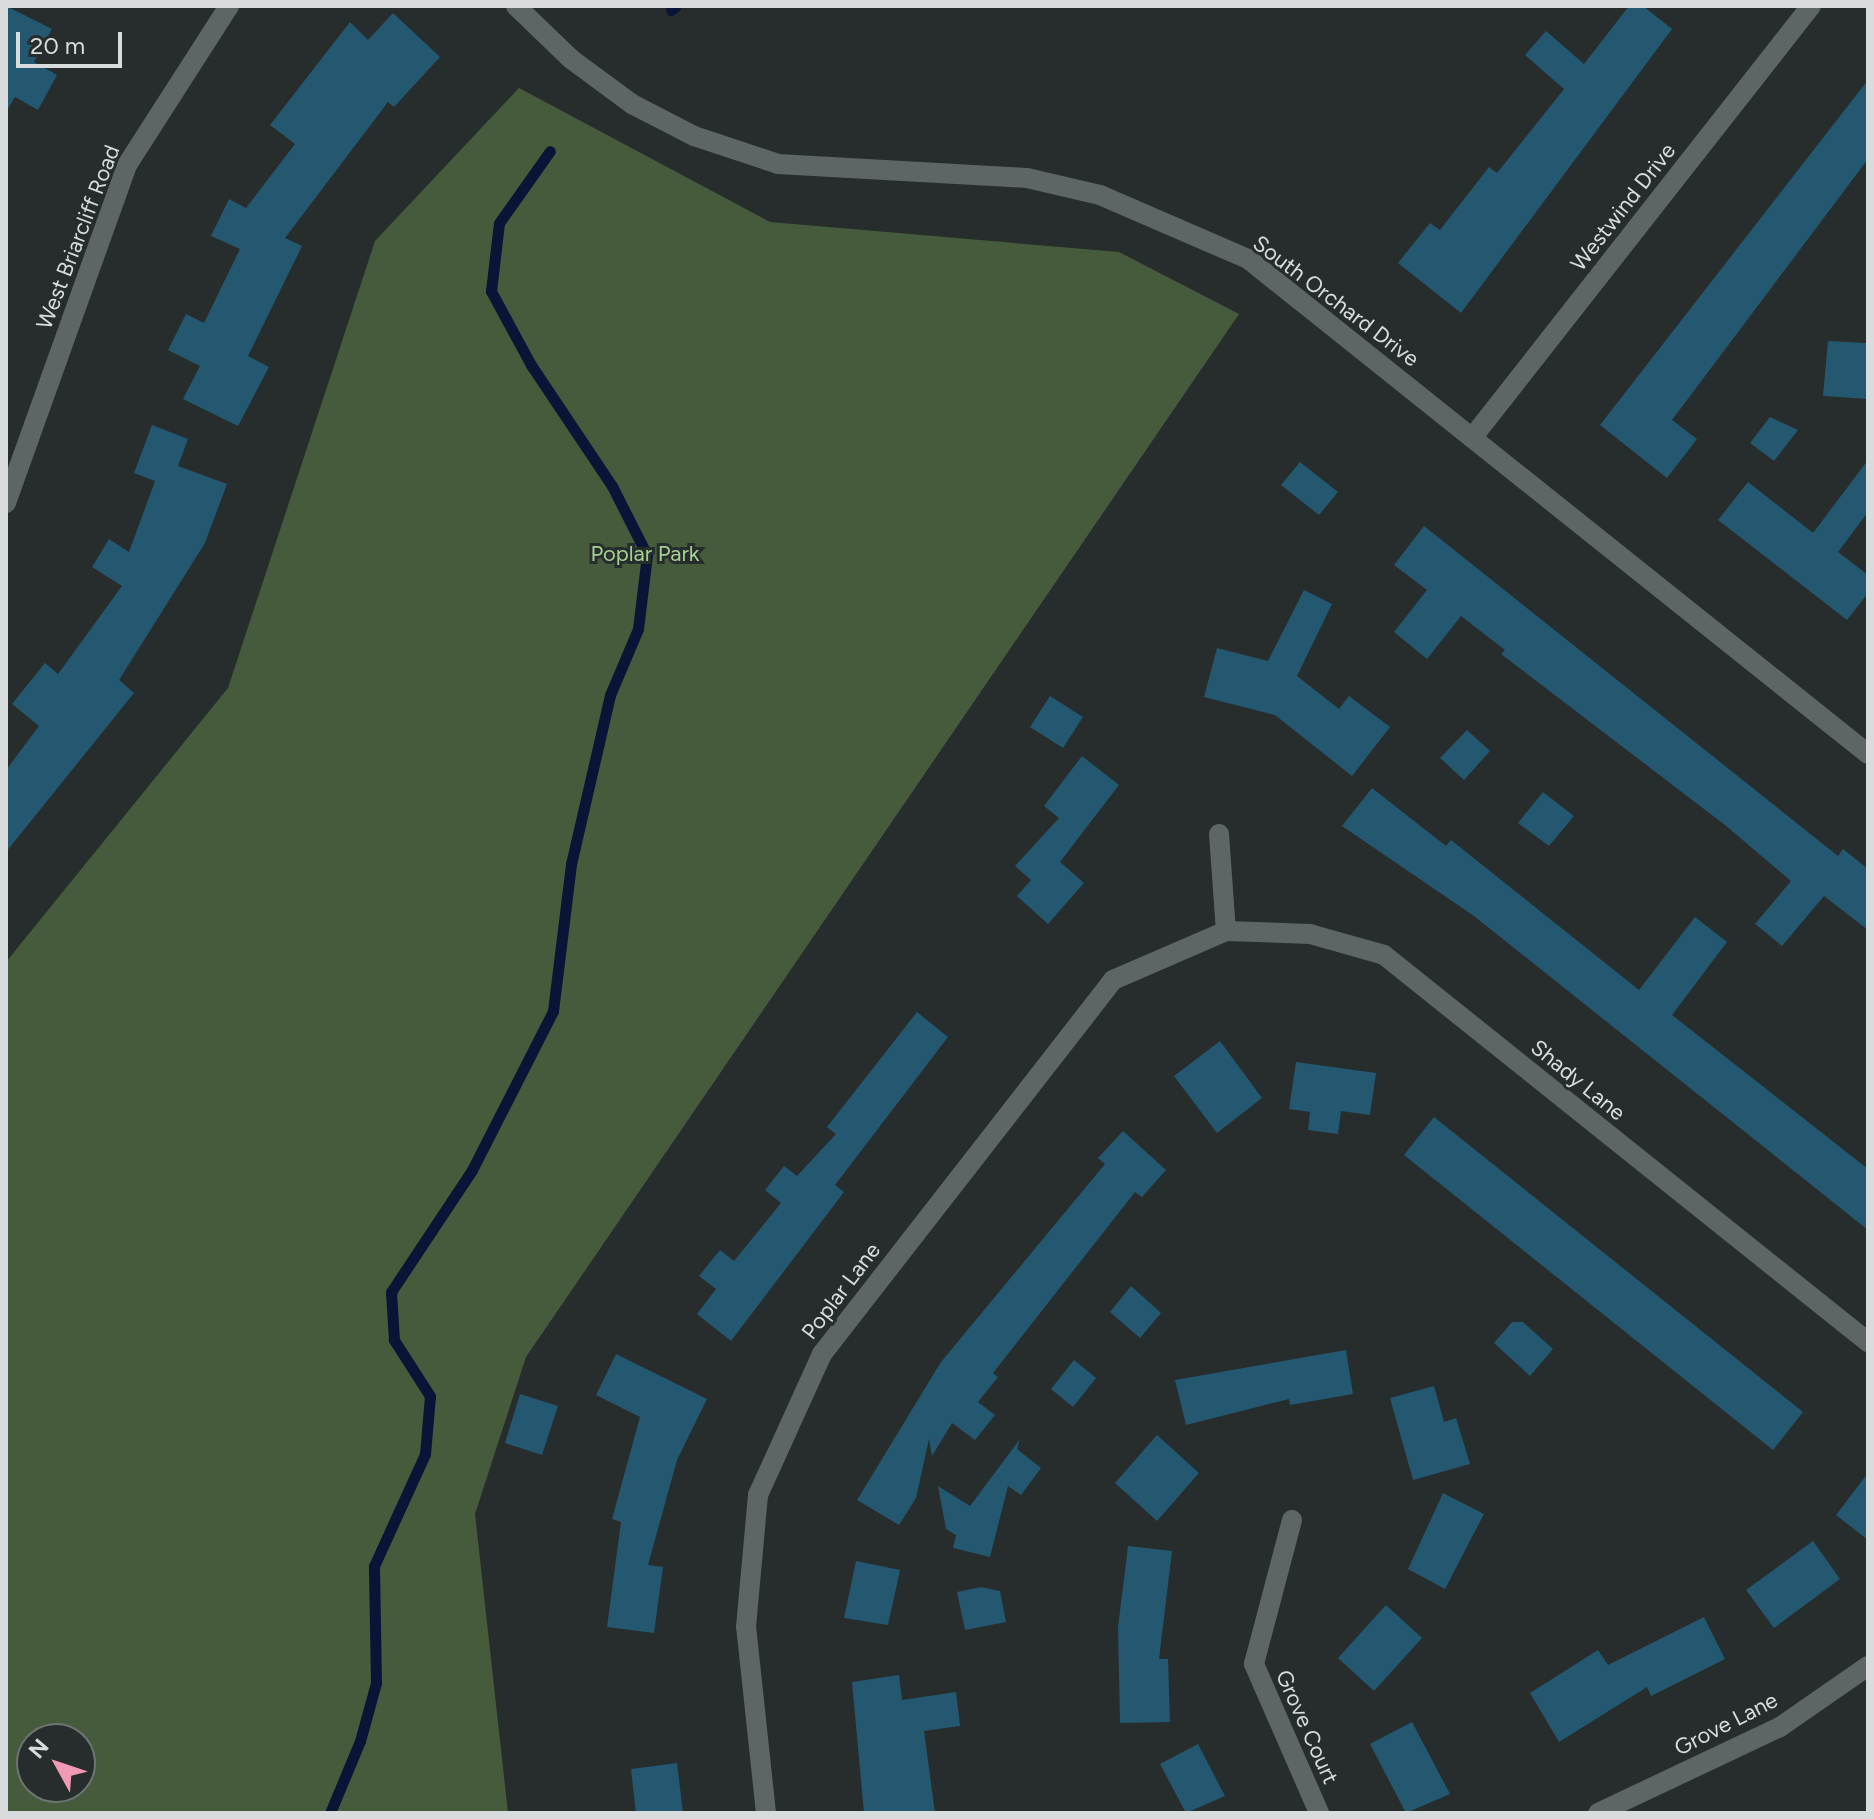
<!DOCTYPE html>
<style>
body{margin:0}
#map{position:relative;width:1874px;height:1819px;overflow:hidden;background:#272d2d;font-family:Figtree,sans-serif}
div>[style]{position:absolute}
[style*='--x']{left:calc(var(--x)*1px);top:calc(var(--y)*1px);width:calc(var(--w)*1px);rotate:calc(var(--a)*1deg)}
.green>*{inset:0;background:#455b3c}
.stream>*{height:11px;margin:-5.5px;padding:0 5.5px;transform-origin:5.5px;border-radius:5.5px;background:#081537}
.building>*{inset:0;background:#245770}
.service>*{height:20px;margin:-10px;padding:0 10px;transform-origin:10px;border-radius:10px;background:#5e6565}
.minor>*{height:20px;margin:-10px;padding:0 10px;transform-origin:10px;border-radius:10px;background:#5e6565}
span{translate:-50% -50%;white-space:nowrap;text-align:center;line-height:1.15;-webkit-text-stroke:6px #272d2d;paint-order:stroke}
.street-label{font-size:22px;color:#d9dcdd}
.park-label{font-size:22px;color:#a4d192}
.frame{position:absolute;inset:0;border:8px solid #d9dcdd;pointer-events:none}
.north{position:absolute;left:16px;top:1723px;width:80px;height:80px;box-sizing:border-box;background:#272d2d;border:2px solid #6e7373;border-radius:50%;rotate:310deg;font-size:22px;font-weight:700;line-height:32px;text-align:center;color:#d9dcdd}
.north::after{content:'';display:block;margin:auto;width:28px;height:36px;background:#f09ab5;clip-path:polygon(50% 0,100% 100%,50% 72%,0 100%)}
.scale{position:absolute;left:16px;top:32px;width:106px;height:36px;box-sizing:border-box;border:4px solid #d9dcdd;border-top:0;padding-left:10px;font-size:24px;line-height:28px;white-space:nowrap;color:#d9dcdd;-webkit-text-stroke:6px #272d2d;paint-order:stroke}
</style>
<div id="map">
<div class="green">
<i style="clip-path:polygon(evenodd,519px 88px,770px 222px,1119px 252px,1239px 314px,526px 1357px,475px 1514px,508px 1813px,6px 1813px,6px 962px,228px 688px,375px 241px,519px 88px,32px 1739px,80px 1739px,80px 1787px,32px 1787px,32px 1739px)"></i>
</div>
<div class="stream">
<i style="--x:671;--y:10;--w:6;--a:-39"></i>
<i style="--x:330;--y:1813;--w:78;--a:-67.4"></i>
<i style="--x:360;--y:1741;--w:60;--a:-74.6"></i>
<i style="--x:376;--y:1683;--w:117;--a:-91"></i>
<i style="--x:374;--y:1566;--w:123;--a:-65.5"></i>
<i style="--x:425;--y:1454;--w:58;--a:-85.1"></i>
<i style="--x:430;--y:1396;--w:67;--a:-122.7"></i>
<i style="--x:394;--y:1340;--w:48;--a:-93.6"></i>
<i style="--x:391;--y:1292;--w:146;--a:-56.4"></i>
<i style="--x:472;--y:1170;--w:178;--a:-63"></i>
<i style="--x:553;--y:1011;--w:148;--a:-83"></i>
<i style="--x:571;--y:864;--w:173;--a:-77"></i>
<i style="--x:610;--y:695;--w:72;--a:-67"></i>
<i style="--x:638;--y:629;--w:75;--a:-83.1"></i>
<i style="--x:647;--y:555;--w:77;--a:-116.9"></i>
<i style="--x:612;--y:486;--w:146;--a:-123.8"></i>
<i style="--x:531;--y:365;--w:84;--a:-118.4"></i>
<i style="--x:491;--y:291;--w:68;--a:-83.3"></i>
<i style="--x:499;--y:223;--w:88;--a:-54.7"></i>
</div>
<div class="building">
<i style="clip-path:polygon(6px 6px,52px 29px,34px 62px,57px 75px,38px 110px,15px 97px,6px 112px)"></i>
<i style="clip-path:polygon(1629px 6px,1643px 6px,1672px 29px,1461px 313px,1398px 263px,1430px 223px,1440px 230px,1489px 167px,1497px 173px,1564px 89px,1525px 55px,1546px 31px,1584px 64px)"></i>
<i style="clip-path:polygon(393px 13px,440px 57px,394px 107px,388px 102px,285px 238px,302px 246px,248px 356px,269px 367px,238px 426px,183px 399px,200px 366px,168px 350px,186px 314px,204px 323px,240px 249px,211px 236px,229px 199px,246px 208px,295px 144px,270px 125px,350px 22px,368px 40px)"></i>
<i style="clip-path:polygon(1868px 80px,1868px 159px,1672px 420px,1697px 439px,1667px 478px,1600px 425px)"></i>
<i style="clip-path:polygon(1828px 341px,1868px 343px,1868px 399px,1823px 396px)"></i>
<i style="clip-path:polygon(1770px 417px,1798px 430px,1774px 461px,1750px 443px)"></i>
<i style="clip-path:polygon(152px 425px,188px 439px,178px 466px,227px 484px,205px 543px,119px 680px,134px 693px,6px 852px,6px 770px,39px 726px,12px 704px,45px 663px,58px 674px,122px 586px,92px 567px,109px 539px,129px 552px,155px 481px,134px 473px)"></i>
<i style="clip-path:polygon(1868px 460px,1868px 512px,1838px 552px,1868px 575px,1868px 593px,1847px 620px,1718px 520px,1748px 482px,1813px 533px)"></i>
<i style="clip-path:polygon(1300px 462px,1338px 492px,1319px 515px,1281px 485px)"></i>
<i style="clip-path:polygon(1424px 526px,1838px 856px,1843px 849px,1868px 869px,1868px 930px,1824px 896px,1782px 946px,1755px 924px,1791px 881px,1725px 825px,1501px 654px,1505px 650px,1461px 616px,1427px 659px,1394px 632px,1427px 590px,1394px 565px)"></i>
<i style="clip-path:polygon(1304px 590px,1332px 604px,1297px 676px,1339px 709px,1349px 696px,1390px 727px,1352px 776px,1275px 715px,1204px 697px,1217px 648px,1268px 661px)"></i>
<i style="clip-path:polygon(1050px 696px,1083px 717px,1063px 748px,1030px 727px)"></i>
<i style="clip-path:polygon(1467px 730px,1490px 751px,1464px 780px,1440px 758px)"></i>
<i style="clip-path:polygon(1082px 756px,1119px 785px,1060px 862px,1084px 883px,1048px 924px,1017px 896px,1031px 880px,1015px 866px,1059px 818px,1044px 806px)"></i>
<i style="clip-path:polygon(1372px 788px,1446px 846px,1451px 840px,1639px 990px,1695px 917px,1727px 942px,1672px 1015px,1868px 1169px,1868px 1230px,1474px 916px,1342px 826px)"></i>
<i style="clip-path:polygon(1543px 792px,1574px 816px,1549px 846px,1518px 823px)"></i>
<i style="clip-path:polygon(917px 1012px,948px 1037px,835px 1185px,844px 1192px,731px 1341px,697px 1314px,716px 1289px,699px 1276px,720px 1250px,734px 1261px,781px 1203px,765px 1190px,784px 1166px,797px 1176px,836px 1134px,827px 1127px)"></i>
<i style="clip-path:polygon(1220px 1041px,1262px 1098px,1217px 1133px,1174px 1076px)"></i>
<i style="clip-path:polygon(1296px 1062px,1376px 1073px,1370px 1115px,1341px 1111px,1338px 1134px,1308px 1130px,1310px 1112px,1289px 1109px)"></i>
<i style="clip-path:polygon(1434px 1117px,1803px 1412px,1773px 1450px,1404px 1155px)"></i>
<i style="clip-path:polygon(1123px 1131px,1166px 1170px,1142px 1197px,1135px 1192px,993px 1373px,998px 1377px,978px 1402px,995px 1415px,975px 1440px,952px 1423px,932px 1456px,929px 1439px,916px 1498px,899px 1525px,857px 1500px,941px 1362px,1105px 1164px,1098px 1158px)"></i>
<i style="clip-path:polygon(1131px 1286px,1161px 1313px,1140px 1338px,1110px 1312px)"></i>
<i style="clip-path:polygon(1512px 1322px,1523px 1322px,1553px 1349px,1530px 1376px,1494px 1343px)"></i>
<i style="clip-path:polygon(1346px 1350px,1353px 1394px,1290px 1405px,1289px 1399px,1186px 1425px,1175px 1380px)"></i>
<i style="clip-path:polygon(616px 1354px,707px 1399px,677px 1460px,648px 1565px,663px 1567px,654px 1633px,607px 1627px,621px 1522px,612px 1519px,640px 1417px,596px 1395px)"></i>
<i style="clip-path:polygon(1074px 1360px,1096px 1378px,1073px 1407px,1051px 1389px)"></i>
<i style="clip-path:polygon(1434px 1386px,1444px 1422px,1456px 1418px,1470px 1464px,1413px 1480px,1390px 1398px)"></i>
<i style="clip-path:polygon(520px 1394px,558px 1406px,542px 1455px,505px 1443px)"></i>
<i style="clip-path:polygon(1157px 1435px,1199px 1473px,1157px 1521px,1115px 1483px)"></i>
<i style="clip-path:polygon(1020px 1439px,1017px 1449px,1041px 1468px,1021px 1495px,1008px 1486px,990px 1557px,953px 1548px,956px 1535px,946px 1529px,938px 1486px,970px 1506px)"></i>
<i style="clip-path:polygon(1868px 1473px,1868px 1540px,1836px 1515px)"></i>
<i style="clip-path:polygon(1443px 1493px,1484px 1514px,1445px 1589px,1408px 1569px)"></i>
<i style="clip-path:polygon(1813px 1541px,1840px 1579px,1774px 1628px,1746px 1590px)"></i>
<i style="clip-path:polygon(1128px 1546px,1172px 1551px,1159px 1659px,1168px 1659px,1170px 1722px,1120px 1723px,1118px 1627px)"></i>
<i style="clip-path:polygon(856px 1561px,900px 1570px,888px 1625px,844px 1618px)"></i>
<i style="clip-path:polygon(981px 1587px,1000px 1591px,1006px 1622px,965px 1630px,957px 1592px)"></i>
<i style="clip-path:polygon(1386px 1605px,1422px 1638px,1374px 1691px,1338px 1658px)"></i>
<i style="clip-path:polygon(1704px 1617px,1725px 1659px,1651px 1696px,1647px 1687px,1559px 1742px,1530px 1693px,1598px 1650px,1608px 1665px)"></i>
<i style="clip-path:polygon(899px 1675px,902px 1700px,956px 1692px,960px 1726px,924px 1731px,935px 1813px,864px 1813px,852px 1682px)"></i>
<i style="clip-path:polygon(1412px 1722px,1450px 1794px,1406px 1813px,1370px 1744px)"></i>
<i style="clip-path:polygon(1198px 1744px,1225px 1796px,1186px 1813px,1160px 1764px)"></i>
<i style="clip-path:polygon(677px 1763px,683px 1813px,636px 1813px,631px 1769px)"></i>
</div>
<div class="service">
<i style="--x:1219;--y:834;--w:97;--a:85.9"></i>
</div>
<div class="minor">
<i style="--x:516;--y:6;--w:76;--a:43.9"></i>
<i style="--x:571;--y:59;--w:76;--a:36.4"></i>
<i style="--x:632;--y:104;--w:70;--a:27.3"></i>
<i style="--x:694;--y:136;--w:89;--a:18.4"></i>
<i style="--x:778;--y:164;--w:249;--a:3.2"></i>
<i style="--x:1027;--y:178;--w:75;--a:13.1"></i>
<i style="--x:1100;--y:195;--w:161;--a:23.4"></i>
<i style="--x:1248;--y:259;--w:793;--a:38.6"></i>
<i style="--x:1472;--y:438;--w:549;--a:-51.88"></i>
<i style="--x:6;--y:503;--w:359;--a:-70.3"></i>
<i style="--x:127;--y:165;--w:189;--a:-57.3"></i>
<i style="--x:1292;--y:1520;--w:149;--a:104.8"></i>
<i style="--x:1254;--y:1664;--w:163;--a:66.4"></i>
<i style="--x:766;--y:1813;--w:187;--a:-96.1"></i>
<i style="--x:746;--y:1627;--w:133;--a:-84.8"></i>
<i style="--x:758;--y:1495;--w:155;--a:-65.6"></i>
<i style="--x:822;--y:1354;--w:474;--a:-52.1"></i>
<i style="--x:1113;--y:980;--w:123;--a:-23.4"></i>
<i style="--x:1226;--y:931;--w:84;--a:2"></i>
<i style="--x:1310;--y:934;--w:77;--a:15.8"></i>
<i style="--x:1384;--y:955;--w:620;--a:38.65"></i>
<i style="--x:1598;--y:1813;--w:201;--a:-25.3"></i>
<i style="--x:1780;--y:1727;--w:107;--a:-34.7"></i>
</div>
<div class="street-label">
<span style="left:1623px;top:207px;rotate:-52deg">Westwind Drive</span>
<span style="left:78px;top:237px;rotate:-69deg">West Briarcliff Road</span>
<span style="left:1336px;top:301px;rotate:37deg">South Orchard Drive</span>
<span style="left:1578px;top:1080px;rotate:39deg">Shady Lane</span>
<span style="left:841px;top:1291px;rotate:-53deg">Poplar Lane</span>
<span style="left:1726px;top:1724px;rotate:-27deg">Grove Lane</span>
<span style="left:1307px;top:1727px;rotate:66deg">Grove Court</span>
</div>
<div class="park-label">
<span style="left:645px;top:554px">Poplar Park</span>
</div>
<div class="frame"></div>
<div class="north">N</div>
<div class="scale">20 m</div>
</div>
